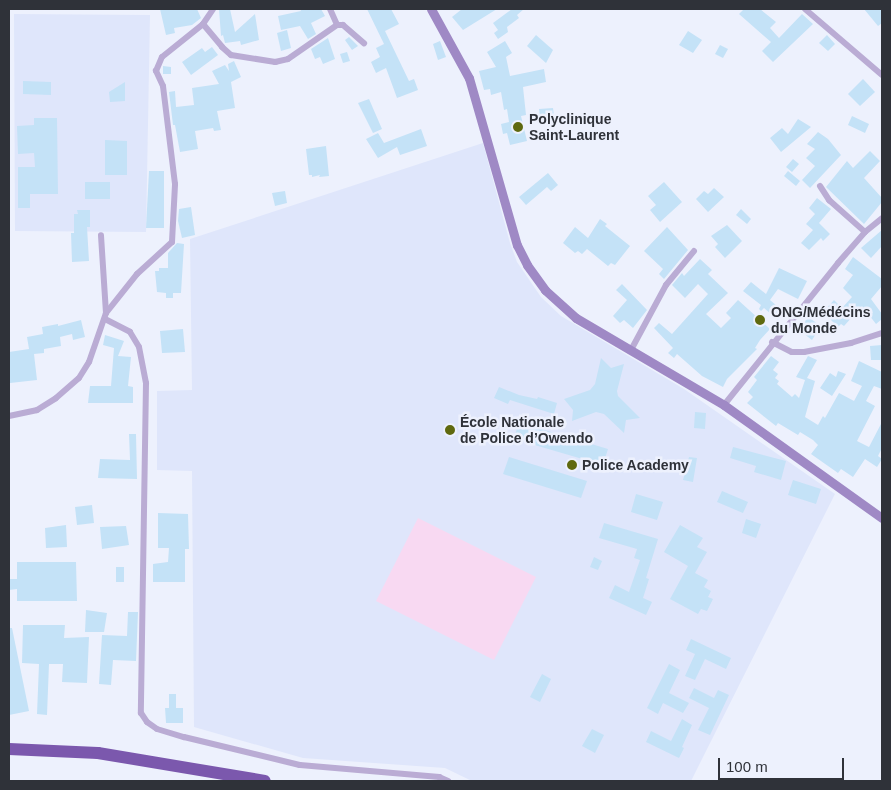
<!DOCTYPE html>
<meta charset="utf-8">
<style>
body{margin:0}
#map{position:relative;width:891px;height:790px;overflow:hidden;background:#edf1fd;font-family:Helvetica,sans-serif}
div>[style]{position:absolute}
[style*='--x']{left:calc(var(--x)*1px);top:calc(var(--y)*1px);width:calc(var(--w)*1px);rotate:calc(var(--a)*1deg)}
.built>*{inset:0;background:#dfe6fb}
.green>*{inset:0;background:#f8d9f2}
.building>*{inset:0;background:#c4e2f7}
.street>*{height:6px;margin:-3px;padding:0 3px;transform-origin:3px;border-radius:3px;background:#baacd4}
.secondary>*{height:9px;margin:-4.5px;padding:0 4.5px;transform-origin:4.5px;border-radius:4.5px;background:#9f89c5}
.highway>*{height:12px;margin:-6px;padding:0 6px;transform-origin:6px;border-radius:6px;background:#7b58ad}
.dots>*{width:14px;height:14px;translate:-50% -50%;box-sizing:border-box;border:2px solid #edf1fd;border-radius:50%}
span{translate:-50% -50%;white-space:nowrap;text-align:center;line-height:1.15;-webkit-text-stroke:5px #edf1fd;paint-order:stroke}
.poi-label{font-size:14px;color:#2f3239;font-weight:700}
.left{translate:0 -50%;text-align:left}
.frame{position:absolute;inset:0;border:10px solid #2f3239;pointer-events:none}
.scale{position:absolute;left:718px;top:758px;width:126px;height:22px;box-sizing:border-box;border:2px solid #2f3239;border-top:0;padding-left:6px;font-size:15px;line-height:18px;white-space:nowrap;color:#2f3239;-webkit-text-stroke:4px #edf1fd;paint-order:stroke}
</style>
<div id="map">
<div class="built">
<i style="clip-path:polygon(14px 14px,150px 15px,146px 232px,15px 231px)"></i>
<i style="clip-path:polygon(483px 143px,510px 243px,517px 262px,541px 297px,561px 316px,684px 389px,835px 494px,691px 781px,472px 781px,445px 768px,303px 758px,194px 727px,192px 471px,157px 470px,157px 391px,192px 390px,190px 239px)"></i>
</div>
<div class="green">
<i style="clip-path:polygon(418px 518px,536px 577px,494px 660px,376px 601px)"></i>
</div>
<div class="building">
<i style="clip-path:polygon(160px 9px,197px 9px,201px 18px,192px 25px,174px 28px,175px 33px,166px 35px)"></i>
<i style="clip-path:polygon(219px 9px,230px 9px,235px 32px,255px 14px,259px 40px,241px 45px,240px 41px,225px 43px,223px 35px,221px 36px)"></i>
<i style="clip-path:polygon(300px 9px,321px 9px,325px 16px,311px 23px,316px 34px,308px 39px,300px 26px,281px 30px,278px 16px,301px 11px)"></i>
<i style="clip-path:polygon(367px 9px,391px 9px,399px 24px,385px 31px,409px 81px,414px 79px,418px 90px,397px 98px,386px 68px,376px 73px,371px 62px,380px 57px,376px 48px,384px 44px)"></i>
<i style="clip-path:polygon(462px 9px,497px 9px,463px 30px,452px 17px)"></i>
<i style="clip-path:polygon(512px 9px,524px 9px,517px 15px,519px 18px,507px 27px,508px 32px,498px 39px,494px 33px,498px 30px,493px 23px)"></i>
<i style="clip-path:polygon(744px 9px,760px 9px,776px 22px,770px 28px,779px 38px,802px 14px,813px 24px,773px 62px,762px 51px,771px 42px,739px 14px)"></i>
<i style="clip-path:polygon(864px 9px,882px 9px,882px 23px,878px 26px)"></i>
<i style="clip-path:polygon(287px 30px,291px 48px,281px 51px,277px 33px)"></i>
<i style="clip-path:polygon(688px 31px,702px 40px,693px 53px,679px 45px)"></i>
<i style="clip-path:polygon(536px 35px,553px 50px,546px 63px,527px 46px)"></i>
<i style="clip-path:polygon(827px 35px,835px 44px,828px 51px,819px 43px)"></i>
<i style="clip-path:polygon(349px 37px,358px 46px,352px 50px,345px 40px)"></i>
<i style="clip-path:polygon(328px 38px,335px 59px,323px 64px,320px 57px,315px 59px,311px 49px)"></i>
<i style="clip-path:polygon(440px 41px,446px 57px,438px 60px,433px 44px)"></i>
<i style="clip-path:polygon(505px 41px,512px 53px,506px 57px,510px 76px,544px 69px,546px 82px,523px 87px,526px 115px,521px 116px,527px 141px,510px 145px,507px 133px,503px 134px,501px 124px,509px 122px,507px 109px,504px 110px,501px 92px,491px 95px,490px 89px,484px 90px,479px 71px,496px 67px,487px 52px)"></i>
<i style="clip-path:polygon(720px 45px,728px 49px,723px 58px,715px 54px)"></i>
<i style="clip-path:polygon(212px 47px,218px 55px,191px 75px,182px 62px,202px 48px,205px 52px)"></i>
<i style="clip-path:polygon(347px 52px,350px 61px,343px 63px,340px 54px)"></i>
<i style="clip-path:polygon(234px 61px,241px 77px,231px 82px,235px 108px,217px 111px,221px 130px,214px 131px,213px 128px,195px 131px,198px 149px,180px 152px,175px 125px,173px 125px,169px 92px,175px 91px,176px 107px,194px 105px,192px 88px,219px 84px,212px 71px,225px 65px,229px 71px,228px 64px)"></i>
<i style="clip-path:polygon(163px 66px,171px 67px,171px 74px,163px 74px)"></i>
<i style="clip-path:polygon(863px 79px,875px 92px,860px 106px,848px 94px)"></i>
<i style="clip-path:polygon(23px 81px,51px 82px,51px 95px,23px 94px)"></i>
<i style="clip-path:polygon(125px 82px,125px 101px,110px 102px,109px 92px)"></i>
<i style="clip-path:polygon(369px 99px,382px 129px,373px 133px,358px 103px)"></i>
<i style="clip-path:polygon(553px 108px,554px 116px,540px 117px,539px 109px)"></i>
<i style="clip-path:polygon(852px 116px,869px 124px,865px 133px,848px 125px)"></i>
<i style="clip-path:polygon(34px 118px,57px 118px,58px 194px,30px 194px,30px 208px,18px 208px,18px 167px,35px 167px,34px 153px,18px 154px,17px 126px,34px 125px)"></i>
<i style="clip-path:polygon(798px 119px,811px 127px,781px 152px,770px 138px,782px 128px,788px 134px)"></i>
<i style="clip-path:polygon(421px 129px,427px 146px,400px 155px,397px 147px,378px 158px,366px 139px,378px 133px,384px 143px)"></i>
<i style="clip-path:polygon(818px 132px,828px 139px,841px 155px,810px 188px,802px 180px,815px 166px,806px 158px,815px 149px,807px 144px)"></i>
<i style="clip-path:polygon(105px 140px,127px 141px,127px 175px,105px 175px)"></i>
<i style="clip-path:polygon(326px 146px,329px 176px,319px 177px,320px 175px,312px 177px,312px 175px,309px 175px,306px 149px)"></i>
<i style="clip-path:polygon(870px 151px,880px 161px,864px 178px,882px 198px,882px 202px,864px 224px,826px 187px,847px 161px,853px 168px)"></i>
<i style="clip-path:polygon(793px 159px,799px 164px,792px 172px,786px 167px)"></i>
<i style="clip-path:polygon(149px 171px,164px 171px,164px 228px,146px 228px)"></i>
<i style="clip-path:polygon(788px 171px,800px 181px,796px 186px,784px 176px)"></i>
<i style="clip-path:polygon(548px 173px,558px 185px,551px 191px,547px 187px,526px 205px,519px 197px)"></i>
<i style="clip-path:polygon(85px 182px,110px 182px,110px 199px,85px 199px)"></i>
<i style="clip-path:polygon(664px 182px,682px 202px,660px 222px,650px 210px,656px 205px,648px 196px)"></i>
<i style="clip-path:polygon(714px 188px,724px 197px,708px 212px,696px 199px,704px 191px,708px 194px)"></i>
<i style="clip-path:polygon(285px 191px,287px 203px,275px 206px,272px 193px)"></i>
<i style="clip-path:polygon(817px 198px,831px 209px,819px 223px,830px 234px,823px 241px,821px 238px,809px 250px,801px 243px,813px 230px,806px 224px,815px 214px,809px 208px)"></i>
<i style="clip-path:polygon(191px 207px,195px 235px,182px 238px,178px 221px,179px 209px)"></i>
<i style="clip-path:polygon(741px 209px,751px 219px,747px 224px,736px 215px)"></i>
<i style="clip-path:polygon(77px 210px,90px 210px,90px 227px,87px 227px,89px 261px,72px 262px,71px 233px,74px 233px,74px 214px,78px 214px)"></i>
<i style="clip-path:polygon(600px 219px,607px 224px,605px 226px,630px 246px,615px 265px,611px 263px,608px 266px,587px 249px,582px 254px,578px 251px,575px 253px,563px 243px,575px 227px,588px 238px)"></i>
<i style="clip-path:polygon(727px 225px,742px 241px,725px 258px,715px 247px,718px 244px,711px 236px)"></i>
<i style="clip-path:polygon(667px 227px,688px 250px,664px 279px,659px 274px,663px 269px,644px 251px)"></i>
<i style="clip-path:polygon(882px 230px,882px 246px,871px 258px,861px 248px)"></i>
<i style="clip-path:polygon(177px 243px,184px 244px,181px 293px,173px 293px,173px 298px,166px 298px,166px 293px,157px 292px,155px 271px,159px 271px,159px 268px,168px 268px,168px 253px)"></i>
<i style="clip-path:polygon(853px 257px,882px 279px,882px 286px,871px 299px,882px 314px,882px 319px,876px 324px,862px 306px,844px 326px,841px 324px,838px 327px,823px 312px,834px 300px,842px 308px,852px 297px,843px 288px,853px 275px,845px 269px)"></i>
<i style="clip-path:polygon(700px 259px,712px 270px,708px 274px,728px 293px,706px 314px,721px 328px,731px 318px,726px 313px,738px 300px,770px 329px,760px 340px,755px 348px,757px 349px,727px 379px,723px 387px,702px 376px,677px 354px,674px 358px,668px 353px,673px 348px,654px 328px,659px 323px,672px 334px,708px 294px,698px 284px,685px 298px,672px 285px,682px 273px,684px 276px)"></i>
<i style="clip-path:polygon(779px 268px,807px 281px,798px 299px,778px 289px,770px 300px,784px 312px,778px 320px,764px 308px,761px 311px,759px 309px,761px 305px,743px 291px,751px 282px,766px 294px)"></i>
<i style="clip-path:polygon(622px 284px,647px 310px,633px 328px,624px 320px,620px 323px,613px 316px,627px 300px,616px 290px)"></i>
<i style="clip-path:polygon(808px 317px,821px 326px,812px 340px,799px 330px)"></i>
<i style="clip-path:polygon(81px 320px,85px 337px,73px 340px,72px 334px,60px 337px,61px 346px,44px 349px,44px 353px,34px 354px,37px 380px,10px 383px,9px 352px,29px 349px,27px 337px,43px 334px,42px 327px,58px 324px,58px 326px)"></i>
<i style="clip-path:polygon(183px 329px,185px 352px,162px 353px,160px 331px)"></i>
<i style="clip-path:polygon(105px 335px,124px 341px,118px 356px,131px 357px,128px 386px,133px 387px,133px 403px,88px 403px,90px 386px,111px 386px,114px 348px,103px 345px)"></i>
<i style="clip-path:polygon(882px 345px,882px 360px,871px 360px,870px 346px)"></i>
<i style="clip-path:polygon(771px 356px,779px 362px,773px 370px,778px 374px,775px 378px,779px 381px,777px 384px,792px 397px,795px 394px,799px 398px,805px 380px,796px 377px,808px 356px,817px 360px,807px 378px,815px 381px,805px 417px,818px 425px,823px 416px,825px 418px,839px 393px,854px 401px,862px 386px,851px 381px,859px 361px,882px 372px,882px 389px,874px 386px,866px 401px,875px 406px,857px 441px,869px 447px,882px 422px,882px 448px,878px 456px,882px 459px,877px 467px,865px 459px,853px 477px,841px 469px,838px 473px,811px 454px,818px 445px,813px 440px,800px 432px,798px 435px,778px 423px,776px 426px,747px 403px,753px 397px,748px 392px,757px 380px,754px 377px)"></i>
<i style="clip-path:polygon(601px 358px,611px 368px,624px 364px,617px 391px,618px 396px,640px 418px,626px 420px,624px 433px,604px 414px,596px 412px,572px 421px,573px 410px,564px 399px,590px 390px,595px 384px)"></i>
<i style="clip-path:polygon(838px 371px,846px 374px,832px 396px,820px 388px,830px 373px,836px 377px)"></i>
<i style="clip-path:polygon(499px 387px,519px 395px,537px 399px,538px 397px,557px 403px,554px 414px,510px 400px,508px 404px,494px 398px)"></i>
<i style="clip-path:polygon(695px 412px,706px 413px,705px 429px,694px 428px)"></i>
<i style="clip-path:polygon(518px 425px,530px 429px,531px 426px,608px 449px,603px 465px,514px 439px)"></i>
<i style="clip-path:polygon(129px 434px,136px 434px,137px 479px,98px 478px,100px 459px,130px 460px)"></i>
<i style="clip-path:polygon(733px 447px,786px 461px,781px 480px,754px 472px,756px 466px,730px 458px)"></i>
<i style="clip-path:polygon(509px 457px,587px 481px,581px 498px,503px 474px)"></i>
<i style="clip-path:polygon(689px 457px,697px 458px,693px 482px,683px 480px)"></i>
<i style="clip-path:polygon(793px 480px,821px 489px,816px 504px,788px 495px)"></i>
<i style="clip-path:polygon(722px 491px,748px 502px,743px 513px,717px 502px)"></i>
<i style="clip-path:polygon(636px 494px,663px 502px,657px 520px,631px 512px)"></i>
<i style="clip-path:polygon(92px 505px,94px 523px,77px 525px,75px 507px)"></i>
<i style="clip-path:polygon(158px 513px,188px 514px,189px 549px,185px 549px,185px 582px,153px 582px,153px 564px,168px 562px,169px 548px,158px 548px)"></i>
<i style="clip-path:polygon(746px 519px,761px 524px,756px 538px,742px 533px)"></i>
<i style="clip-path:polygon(604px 523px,658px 539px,646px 578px,649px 579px,643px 598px,652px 602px,646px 615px,609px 598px,615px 585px,629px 592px,640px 560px,634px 558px,637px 549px,599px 538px)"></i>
<i style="clip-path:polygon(66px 525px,67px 547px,46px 548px,45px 528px)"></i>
<i style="clip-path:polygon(680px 525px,703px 538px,697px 547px,707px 552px,695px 573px,708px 580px,704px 587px,711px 591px,708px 597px,713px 599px,707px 611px,701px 609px,698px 614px,670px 599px,688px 566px,664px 552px)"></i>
<i style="clip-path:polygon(126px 526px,129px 545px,102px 549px,100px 527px)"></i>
<i style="clip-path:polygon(594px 557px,602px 561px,598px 570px,590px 567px)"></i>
<i style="clip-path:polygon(17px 562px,76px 562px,77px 601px,17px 601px,17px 589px,9px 590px,9px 579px,17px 579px)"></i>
<i style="clip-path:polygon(116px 567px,124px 567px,124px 582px,116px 582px)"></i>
<i style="clip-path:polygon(86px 610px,107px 613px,104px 632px,85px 632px)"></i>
<i style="clip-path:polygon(128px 612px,138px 612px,136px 661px,113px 660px,111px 685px,99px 684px,102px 635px,127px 636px)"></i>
<i style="clip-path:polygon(23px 625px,65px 625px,64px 638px,89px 637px,87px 683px,62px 682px,63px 664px,49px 664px,47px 715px,37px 714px,39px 664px,22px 663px)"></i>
<i style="clip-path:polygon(9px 628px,12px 628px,29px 711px,9px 715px)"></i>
<i style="clip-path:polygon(691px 639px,731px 658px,726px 669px,705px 659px,695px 680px,685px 676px,695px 654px,686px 650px)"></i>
<i style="clip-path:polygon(669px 664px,680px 670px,669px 693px,689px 703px,683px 713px,663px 703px,658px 714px,647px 708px)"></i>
<i style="clip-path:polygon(542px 674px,551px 679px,540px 702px,530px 697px)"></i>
<i style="clip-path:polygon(694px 688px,714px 698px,718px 690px,729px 695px,710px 735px,698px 730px,709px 708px,689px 698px)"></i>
<i style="clip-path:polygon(169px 694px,176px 694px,176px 708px,183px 708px,183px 723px,166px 723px,165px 708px,169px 708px)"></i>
<i style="clip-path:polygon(682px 719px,692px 725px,682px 747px,684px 748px,679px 758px,646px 742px,651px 731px,671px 741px)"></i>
<i style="clip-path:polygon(592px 729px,604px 735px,595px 753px,582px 746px)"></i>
</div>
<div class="street">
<i style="--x:330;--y:9;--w:17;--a:66"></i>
<i style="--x:805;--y:9;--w:101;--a:40.6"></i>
<i style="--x:203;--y:24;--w:30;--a:50"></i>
<i style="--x:222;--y:47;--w:12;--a:42"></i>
<i style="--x:231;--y:55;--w:45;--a:9"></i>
<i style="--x:275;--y:62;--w:13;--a:-13"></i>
<i style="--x:288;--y:59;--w:60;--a:-34.8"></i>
<i style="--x:337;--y:25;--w:6;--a:0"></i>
<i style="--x:343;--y:25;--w:28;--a:41"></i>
<i style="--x:820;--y:186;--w:17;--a:57"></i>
<i style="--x:829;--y:200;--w:48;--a:41.6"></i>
<i style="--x:106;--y:313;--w:50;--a:-51.5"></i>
<i style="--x:137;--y:274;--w:47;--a:-42.4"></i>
<i style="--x:172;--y:242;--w:58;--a:-87"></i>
<i style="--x:175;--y:184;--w:99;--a:-97"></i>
<i style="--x:163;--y:86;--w:17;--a:-115"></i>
<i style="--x:156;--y:71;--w:15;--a:-67"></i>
<i style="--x:162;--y:57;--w:53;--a:-38.8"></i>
<i style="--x:203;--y:24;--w:18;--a:-56"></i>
<i style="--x:105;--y:319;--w:28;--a:27"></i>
<i style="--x:130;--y:332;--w:17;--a:59"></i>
<i style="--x:139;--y:347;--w:37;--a:79"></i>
<i style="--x:146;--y:383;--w:330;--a:90.9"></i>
<i style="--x:141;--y:713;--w:11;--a:56"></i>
<i style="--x:147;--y:722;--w:12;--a:35"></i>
<i style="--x:157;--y:729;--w:28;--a:17"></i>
<i style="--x:184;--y:737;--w:119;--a:13.6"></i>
<i style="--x:300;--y:765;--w:140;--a:4.9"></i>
<i style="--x:439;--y:777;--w:10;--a:24"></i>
<i style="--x:772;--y:342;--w:22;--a:27"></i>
<i style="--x:792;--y:352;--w:12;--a:0"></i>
<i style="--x:804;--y:352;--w:48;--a:-10.8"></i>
<i style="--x:851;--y:343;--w:33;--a:-18"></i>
<i style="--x:631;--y:350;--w:74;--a:-61.7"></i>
<i style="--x:666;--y:285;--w:44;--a:-50.5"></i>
<i style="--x:724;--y:405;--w:182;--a:-51.2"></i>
<i style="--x:838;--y:263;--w:41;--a:-48.9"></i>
<i style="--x:865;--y:232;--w:22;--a:-39"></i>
<i style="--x:9;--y:416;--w:29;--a:-12"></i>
<i style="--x:37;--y:410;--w:22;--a:-32"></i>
<i style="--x:56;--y:398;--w:30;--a:-41"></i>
<i style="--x:79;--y:378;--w:19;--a:-58"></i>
<i style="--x:89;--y:362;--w:52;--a:-70.9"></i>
<i style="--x:106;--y:313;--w:78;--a:-93.7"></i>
</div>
<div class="secondary">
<i style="--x:431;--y:9;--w:79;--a:61.2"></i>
<i style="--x:469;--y:78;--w:174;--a:74"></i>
<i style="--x:517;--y:245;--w:22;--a:63"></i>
<i style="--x:527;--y:265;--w:31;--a:54"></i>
<i style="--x:545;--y:290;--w:42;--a:42.1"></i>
<i style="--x:576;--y:318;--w:172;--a:30.4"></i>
<i style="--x:724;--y:405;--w:194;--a:35.6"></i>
</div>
<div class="highway">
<i style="--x:9;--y:749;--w:89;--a:2.6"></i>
<i style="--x:98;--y:753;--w:169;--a:9.5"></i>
</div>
<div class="dots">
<i style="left:518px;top:127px;background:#5f690f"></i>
<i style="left:760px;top:320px;background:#5f690f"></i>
<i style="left:450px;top:430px;background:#5f690f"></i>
<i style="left:572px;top:465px;background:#5f690f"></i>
</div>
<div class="poi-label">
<span class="left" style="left:529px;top:127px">Polyclinique<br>Saint-Laurent</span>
<span class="left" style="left:771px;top:320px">ONG/Médécins<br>du Monde</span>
<span class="left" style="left:460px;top:430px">École Nationale<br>de Police d’Owendo</span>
<span class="left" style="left:582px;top:465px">Police Academy</span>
</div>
<div class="frame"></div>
<div class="scale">100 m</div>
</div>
